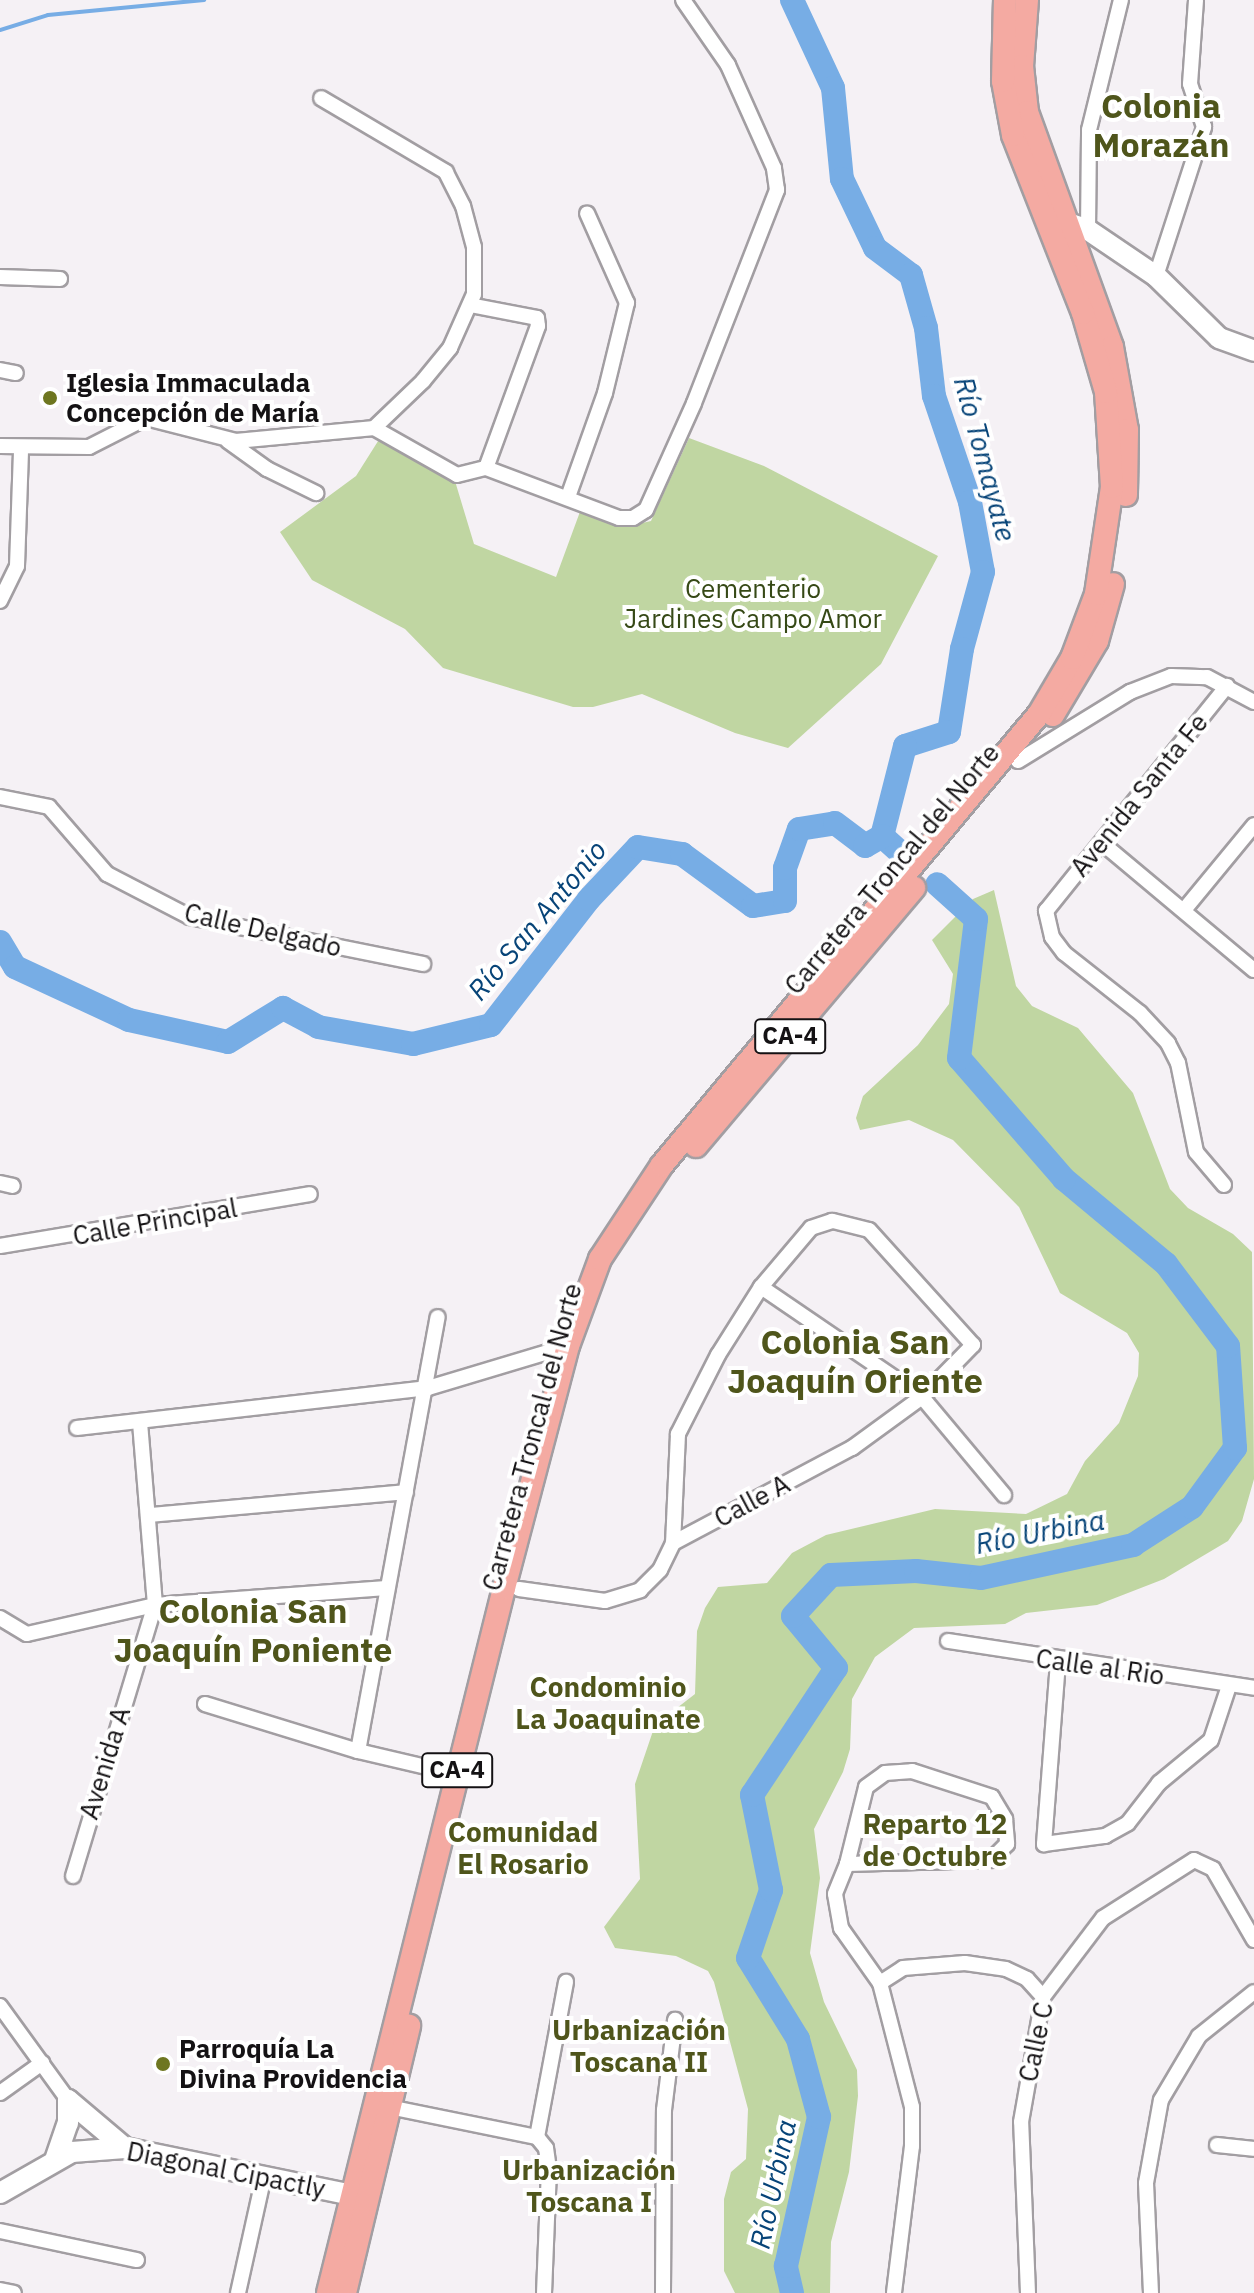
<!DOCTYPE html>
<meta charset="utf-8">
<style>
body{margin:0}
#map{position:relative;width:1254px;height:2293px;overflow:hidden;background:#f5f1f5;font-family:"IBM Plex Sans",sans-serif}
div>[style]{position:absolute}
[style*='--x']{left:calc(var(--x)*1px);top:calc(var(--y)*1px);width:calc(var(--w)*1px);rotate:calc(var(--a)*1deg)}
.green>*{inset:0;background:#c0d6a2}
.stream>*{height:4px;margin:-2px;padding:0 2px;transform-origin:2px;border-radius:2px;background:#77ade5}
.river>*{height:24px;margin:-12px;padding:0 12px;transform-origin:12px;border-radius:12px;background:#77ade5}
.roads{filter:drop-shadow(2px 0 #a29ea2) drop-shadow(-2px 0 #a29ea2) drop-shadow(0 2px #a29ea2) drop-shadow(0 -2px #a29ea2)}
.street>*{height:14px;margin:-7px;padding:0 7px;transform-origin:7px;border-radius:7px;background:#fff}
.secondary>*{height:20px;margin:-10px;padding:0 10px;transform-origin:10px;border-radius:10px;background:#fff}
.primary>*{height:22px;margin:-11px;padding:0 11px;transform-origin:11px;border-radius:11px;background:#f4aaa2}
.dots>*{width:22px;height:22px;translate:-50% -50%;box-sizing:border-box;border:4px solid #fff;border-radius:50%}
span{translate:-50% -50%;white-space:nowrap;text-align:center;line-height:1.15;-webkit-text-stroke:8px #fff;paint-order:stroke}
.shield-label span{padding:2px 6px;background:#fff;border:2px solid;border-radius:6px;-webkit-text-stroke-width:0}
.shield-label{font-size:24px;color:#141214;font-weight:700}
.poi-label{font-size:26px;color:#141214;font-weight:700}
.left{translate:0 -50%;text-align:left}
.park-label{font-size:26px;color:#364916}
.street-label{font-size:26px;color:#141214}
.water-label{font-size:28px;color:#074478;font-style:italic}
.neighbourhood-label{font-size:28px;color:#4f551b;font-weight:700}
.district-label{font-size:34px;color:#4f551b;font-weight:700}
</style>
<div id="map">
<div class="green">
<i style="clip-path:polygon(380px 438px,455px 481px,474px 544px,556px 577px,581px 509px,629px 526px,651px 521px,689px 438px,764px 466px,938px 556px,881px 664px,788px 748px,735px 733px,642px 694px,593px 707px,573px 707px,443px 668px,405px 629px,312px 580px,280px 532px,356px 476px)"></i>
<i style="clip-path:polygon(994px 890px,1016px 986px,1032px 1006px,1078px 1028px,1133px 1093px,1170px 1189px,1188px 1208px,1233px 1234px,1252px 1252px,1254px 1479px,1242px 1521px,1228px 1541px,1164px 1579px,1097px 1605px,1026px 1613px,1005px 1624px,914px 1628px,875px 1657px,852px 1699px,850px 1749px,843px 1772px,814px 1829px,820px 1878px,810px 1953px,824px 2002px,857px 2070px,858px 2096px,849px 2172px,831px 2242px,830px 2293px,735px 2293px,724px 2271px,724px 2199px,731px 2172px,746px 2159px,748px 2109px,714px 1982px,708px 1971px,676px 1956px,615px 1948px,604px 1927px,640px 1879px,635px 1784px,655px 1725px,695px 1694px,697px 1631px,705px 1608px,718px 1587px,767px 1583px,792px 1553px,826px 1535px,935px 1509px,1026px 1514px,1067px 1494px,1085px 1461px,1119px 1423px,1138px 1376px,1139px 1353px,1127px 1333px,1060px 1293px,1019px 1207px,953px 1140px,909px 1120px,860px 1130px,856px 1118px,863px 1096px,918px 1045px,949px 1004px,953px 974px,932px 940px,973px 899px)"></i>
</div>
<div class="stream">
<i style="--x:0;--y:30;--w:50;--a:-17.4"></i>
<i style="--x:48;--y:15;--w:157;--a:-5.5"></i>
</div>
<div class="river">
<i style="--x:792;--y:0;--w:97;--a:65"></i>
<i style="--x:833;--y:88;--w:91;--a:84.4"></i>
<i style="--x:842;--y:179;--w:76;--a:64.4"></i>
<i style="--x:875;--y:248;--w:45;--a:36.9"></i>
<i style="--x:911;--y:275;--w:55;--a:74.2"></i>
<i style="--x:926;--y:328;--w:68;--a:83.3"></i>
<i style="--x:934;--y:396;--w:112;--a:71.2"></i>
<i style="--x:970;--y:502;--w:71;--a:79.5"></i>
<i style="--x:983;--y:572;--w:80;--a:105.3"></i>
<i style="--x:962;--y:649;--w:84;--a:98.9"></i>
<i style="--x:949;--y:732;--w:46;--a:162.3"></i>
<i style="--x:905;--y:746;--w:93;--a:104.3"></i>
<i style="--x:882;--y:836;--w:25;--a:42"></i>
<i style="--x:0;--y:942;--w:29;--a:59"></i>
<i style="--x:15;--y:967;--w:126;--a:24.9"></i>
<i style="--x:129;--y:1020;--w:101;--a:12.5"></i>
<i style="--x:228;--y:1042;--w:65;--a:-31.7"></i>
<i style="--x:283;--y:1008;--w:40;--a:28"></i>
<i style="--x:318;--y:1027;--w:97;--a:10.1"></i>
<i style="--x:413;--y:1044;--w:80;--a:-13.7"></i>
<i style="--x:491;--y:1025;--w:160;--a:-52.1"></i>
<i style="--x:589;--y:899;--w:71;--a:-46.7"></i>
<i style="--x:638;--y:847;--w:45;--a:9"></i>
<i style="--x:682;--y:854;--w:88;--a:36.2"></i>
<i style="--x:753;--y:906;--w:32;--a:-9"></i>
<i style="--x:785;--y:901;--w:33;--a:-90"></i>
<i style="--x:785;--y:868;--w:41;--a:-70.3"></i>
<i style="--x:799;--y:829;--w:36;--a:-9"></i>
<i style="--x:835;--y:823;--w:38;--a:37"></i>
<i style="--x:865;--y:846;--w:20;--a:-30"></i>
<i style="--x:792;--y:2293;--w:28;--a:-103"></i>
<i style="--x:786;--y:2266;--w:153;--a:-77.5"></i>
<i style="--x:819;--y:2117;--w:81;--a:-105.1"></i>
<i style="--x:798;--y:2039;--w:95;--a:-121.7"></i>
<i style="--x:748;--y:1958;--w:72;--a:-71.3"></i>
<i style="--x:771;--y:1890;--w:97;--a:-101.3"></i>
<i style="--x:752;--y:1795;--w:152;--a:-56.5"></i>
<i style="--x:836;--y:1668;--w:67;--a:-129.6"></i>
<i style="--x:793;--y:1616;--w:56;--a:-47.2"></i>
<i style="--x:831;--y:1575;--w:85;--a:-2.7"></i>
<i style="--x:916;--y:1571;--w:65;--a:6.1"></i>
<i style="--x:981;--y:1578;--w:156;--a:-12.2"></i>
<i style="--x:1133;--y:1545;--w:70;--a:-32.8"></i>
<i style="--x:1192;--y:1507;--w:73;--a:-53.9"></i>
<i style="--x:1235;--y:1448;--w:102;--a:-93.9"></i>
<i style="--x:1228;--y:1346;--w:103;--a:-127.1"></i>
<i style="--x:1166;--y:1264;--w:133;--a:-140.2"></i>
<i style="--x:1064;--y:1179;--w:160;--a:-131"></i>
<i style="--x:959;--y:1058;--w:140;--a:-83"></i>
<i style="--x:976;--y:919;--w:52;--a:-138.1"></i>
</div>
<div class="roads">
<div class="street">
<i style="--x:1088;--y:230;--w:100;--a:-89.4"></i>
<i style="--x:1089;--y:130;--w:134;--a:-76.2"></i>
<i style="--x:1156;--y:276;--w:157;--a:-72.1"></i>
<i style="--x:1204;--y:127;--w:45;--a:-108"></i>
<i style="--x:1190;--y:84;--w:84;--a:-85.9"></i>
<i style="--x:0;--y:277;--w:60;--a:1.9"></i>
<i style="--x:470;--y:305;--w:68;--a:11"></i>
<i style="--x:537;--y:318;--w:8;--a:83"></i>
<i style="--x:538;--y:326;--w:151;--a:110.1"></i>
<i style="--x:0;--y:370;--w:16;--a:11"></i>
<i style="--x:374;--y:428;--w:95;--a:29.5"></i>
<i style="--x:457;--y:475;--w:30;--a:-14"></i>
<i style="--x:486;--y:468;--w:142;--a:20.6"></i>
<i style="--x:619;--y:518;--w:14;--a:0"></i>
<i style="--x:633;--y:518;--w:15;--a:-32"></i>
<i style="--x:646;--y:510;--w:117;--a:-65.8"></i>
<i style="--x:694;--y:403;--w:229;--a:-68.7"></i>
<i style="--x:777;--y:190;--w:22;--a:-98"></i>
<i style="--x:774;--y:168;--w:113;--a:-114.1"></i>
<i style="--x:728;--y:65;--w:79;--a:-124.7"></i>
<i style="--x:228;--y:441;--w:48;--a:35.7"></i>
<i style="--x:267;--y:469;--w:55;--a:26.1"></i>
<i style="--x:0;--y:446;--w:89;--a:0.6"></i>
<i style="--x:89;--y:447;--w:64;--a:-27"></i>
<i style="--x:146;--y:418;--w:93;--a:14.3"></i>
<i style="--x:236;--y:441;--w:139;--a:-5.4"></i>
<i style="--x:374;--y:428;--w:68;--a:-43.8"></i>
<i style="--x:423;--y:381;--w:43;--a:-50.7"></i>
<i style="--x:450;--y:348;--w:59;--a:-66"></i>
<i style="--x:474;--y:294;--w:47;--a:-90"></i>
<i style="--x:474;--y:247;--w:42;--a:-105"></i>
<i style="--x:463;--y:206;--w:38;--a:-117"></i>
<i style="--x:446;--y:172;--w:145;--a:-149.4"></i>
<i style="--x:568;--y:497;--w:110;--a:-70.4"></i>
<i style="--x:605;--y:393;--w:93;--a:-76.3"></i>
<i style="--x:627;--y:303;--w:98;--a:-114"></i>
<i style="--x:0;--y:601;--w:39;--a:-64"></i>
<i style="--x:17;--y:566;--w:117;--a:-88"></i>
<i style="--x:1018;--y:761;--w:132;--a:-31.6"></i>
<i style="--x:1130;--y:692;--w:44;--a:-21.3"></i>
<i style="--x:1171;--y:676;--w:36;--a:2"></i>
<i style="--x:1207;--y:677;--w:53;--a:28"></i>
<i style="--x:0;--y:797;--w:50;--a:11.5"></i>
<i style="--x:49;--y:807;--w:89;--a:49.1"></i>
<i style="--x:107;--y:874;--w:93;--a:27.4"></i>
<i style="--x:190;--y:917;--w:238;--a:11.4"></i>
<i style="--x:1102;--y:843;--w:198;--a:39.9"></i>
<i style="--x:1184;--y:910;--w:110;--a:-50.5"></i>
<i style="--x:0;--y:1183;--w:13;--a:13"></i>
<i style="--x:1224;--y:1185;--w:43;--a:-130.3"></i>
<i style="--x:1196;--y:1152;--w:91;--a:-101.4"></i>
<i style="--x:1178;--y:1063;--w:22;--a:-117"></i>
<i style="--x:1168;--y:1043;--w:41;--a:-133"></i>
<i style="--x:1140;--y:1013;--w:97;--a:-141.7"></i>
<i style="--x:1064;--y:953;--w:20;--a:-127"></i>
<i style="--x:1052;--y:937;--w:27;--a:-103"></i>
<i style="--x:1046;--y:911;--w:289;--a:-51.2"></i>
<i style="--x:0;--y:1246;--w:314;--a:-9.5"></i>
<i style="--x:761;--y:1287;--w:195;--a:34.3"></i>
<i style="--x:922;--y:1397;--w:128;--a:50.1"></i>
<i style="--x:77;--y:1428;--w:353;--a:-6.5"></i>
<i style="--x:428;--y:1388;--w:146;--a:-16.7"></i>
<i style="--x:150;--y:1515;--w:257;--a:-5.1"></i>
<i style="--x:519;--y:1589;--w:87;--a:7.9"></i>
<i style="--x:605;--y:1601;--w:37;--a:-17"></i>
<i style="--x:640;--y:1590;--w:28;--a:-45"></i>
<i style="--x:660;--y:1570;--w:30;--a:-64"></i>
<i style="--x:673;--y:1543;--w:203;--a:-28"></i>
<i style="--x:852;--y:1448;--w:87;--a:-36.1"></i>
<i style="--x:922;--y:1397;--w:73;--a:-45.6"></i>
<i style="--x:973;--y:1345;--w:155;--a:-132.1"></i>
<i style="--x:869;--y:1230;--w:38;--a:-166"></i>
<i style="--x:832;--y:1221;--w:22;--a:162"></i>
<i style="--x:811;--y:1228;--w:77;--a:130.3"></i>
<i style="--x:761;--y:1287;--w:80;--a:122.3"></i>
<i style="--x:718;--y:1355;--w:89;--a:116.9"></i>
<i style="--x:678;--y:1434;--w:109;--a:92.6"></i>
<i style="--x:0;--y:1618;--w:31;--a:31"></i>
<i style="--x:27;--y:1634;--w:131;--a:-12.8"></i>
<i style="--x:155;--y:1605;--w:232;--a:-4.2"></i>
<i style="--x:948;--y:1641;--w:310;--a:8.7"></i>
<i style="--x:1058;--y:1662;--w:183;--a:94.4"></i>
<i style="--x:1044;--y:1844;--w:62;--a:-7.5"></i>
<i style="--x:1105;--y:1836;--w:26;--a:-29"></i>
<i style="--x:1128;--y:1823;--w:51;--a:-52.2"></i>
<i style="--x:1159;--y:1783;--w:67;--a:-39.6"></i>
<i style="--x:1211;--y:1740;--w:57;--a:-71.6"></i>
<i style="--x:205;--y:1704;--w:160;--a:17.1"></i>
<i style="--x:358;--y:1751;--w:114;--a:13.2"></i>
<i style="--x:358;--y:1751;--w:441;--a:-79.6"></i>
<i style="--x:847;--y:1864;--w:79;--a:-76.1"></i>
<i style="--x:866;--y:1787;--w:24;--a:-36"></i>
<i style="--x:885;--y:1773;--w:27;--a:-4"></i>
<i style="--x:912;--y:1771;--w:84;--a:18"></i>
<i style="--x:992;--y:1797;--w:26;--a:59"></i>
<i style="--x:1005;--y:1819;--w:25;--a:85"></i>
<i style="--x:1007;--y:1844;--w:23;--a:135"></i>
<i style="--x:991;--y:1860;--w:144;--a:178.4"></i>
<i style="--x:847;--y:1864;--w:32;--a:112"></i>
<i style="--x:835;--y:1894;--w:35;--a:80"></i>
<i style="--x:841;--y:1928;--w:67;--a:54.7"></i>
<i style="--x:880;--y:1983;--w:128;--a:75.5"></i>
<i style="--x:912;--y:2107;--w:39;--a:90"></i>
<i style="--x:912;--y:2146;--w:148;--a:97"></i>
<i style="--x:73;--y:1876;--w:283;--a:-73.2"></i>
<i style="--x:155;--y:1605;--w:182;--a:-94.7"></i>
<i style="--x:880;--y:1983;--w:27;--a:-33"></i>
<i style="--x:903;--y:1968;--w:62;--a:-4.6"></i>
<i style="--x:965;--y:1963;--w:41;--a:8.3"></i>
<i style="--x:1006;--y:1969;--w:23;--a:25"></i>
<i style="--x:1027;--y:1979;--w:24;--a:48"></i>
<i style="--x:0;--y:2006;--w:116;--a:54.1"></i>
<i style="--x:0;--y:2093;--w:52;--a:-35.5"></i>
<i style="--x:389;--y:2107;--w:151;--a:11.5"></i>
<i style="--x:537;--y:2137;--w:14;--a:51"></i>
<i style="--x:546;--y:2148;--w:21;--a:82"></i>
<i style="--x:549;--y:2169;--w:124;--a:92.3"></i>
<i style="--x:537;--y:2137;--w:158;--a:-79.4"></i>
<i style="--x:1217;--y:2145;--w:37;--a:6"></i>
<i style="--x:0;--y:2231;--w:140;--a:12"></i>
<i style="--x:0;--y:2290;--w:14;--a:12"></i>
<i style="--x:238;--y:2293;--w:120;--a:-77.5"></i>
<i style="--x:663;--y:2293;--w:183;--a:-89.7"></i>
<i style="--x:664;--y:2110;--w:91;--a:-83"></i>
<i style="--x:1028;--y:2293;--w:171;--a:-92.3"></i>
<i style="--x:1021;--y:2122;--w:127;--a:-80"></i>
<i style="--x:1043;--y:1997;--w:99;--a:-52.8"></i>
<i style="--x:1103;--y:1918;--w:108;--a:-32.5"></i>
<i style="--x:1194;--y:1860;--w:21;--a:25"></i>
<i style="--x:1213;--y:1869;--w:82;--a:60"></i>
<i style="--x:1151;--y:2293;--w:110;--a:-92.6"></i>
<i style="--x:1146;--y:2183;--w:84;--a:-79.8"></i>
<i style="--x:1161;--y:2100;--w:74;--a:-59.3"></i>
<i style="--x:1199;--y:2036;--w:70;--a:-38.7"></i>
</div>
<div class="secondary">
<i style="--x:1065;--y:222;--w:24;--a:19"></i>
<i style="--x:1088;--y:230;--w:82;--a:34.1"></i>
<i style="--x:1156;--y:276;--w:88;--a:44.5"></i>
<i style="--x:1219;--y:338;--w:37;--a:20"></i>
<i style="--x:68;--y:2100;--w:75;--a:40.1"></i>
<i style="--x:55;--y:2160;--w:39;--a:-71"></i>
<i style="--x:68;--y:2123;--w:23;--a:-90"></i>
<i style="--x:0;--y:2193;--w:83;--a:-29.7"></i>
<i style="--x:72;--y:2152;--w:53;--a:-4.3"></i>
<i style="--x:125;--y:2148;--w:247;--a:11.7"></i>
</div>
<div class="primary">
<i style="--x:1027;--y:0;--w:66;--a:94.3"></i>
<i style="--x:1022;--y:66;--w:46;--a:83.8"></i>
<i style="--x:1027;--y:112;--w:250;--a:70.1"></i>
<i style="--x:1112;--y:347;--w:84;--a:79.8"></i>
<i style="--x:1127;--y:430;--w:65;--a:90.9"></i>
<i style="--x:1053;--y:715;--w:86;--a:-59.3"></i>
<i style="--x:1097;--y:641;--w:59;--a:-74.3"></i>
<i style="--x:696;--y:1146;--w:338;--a:-49.8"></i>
<i style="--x:328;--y:2293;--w:727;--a:-75.98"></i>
<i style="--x:504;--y:1588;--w:250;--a:-75.2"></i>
<i style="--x:568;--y:1346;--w:93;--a:-69.8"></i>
<i style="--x:600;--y:1259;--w:113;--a:-56.6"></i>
<i style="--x:662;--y:1165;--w:588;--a:-50.11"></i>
<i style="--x:1039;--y:714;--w:65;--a:-59.5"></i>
<i style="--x:1072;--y:658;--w:68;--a:-69.4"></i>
<i style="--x:1096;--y:594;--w:108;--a:-81.5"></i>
<i style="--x:1112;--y:487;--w:95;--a:-93.6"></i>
<i style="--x:1106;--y:392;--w:82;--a:-106.2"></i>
<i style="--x:1083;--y:313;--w:191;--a:-111.5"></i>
<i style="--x:1013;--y:135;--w:55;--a:-100.5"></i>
<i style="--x:1003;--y:81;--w:81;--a:-88.6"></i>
<i style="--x:345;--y:2293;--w:275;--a:-76.5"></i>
</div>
</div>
<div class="dots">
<i style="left:50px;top:398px;background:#6e7620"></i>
<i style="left:163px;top:2064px;background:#6e7620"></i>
</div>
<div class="shield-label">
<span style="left:790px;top:1036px">CA-4</span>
<span style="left:457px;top:1770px">CA-4</span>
</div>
<div class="poi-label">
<span class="left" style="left:66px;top:398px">Iglesia Immaculada<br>Concepción de María</span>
<span class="left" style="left:179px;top:2064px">Parroquía La<br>Divina Providencia</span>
</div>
<div class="park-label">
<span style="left:753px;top:604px">Cementerio<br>Jardines Campo Amor</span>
</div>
<div class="street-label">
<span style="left:1139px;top:795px;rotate:-51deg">Avenida Santa Fe</span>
<span style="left:892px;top:869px;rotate:-50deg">Carretera Troncal del Norte</span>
<span style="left:263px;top:930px;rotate:13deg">Calle Delgado</span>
<span style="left:155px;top:1222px;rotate:-10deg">Calle Principal</span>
<span style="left:532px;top:1437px;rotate:-75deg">Carretera Troncal del Norte</span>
<span style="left:752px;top:1501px;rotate:-28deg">Calle A</span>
<span style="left:1100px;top:1667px;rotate:8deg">Calle al Rio</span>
<span style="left:105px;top:1763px;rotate:-73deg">Avenida A</span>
<span style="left:1036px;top:2042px;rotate:-78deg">Calle C</span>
<span style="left:226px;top:2170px;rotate:11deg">Diagonal Cipactly</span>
</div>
<div class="water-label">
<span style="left:985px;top:459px;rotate:75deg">Río Tomayate</span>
<span style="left:537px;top:920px;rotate:-50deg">Río San Antonio</span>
<span style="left:1040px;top:1532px;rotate:-11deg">Río Urbina</span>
<span style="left:773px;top:2184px;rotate:-78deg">Río Urbina</span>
</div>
<div class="neighbourhood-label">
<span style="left:608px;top:1703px">Condominio<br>La Joaquinate</span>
<span style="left:935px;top:1840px">Reparto 12<br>de Octubre</span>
<span style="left:523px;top:1848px">Comunidad<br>El Rosario</span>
<span style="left:639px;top:2046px">Urbanización<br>Toscana II</span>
<span style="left:589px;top:2186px">Urbanización<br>Toscana I</span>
</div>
<div class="district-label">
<span style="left:1161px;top:125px">Colonia<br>Morazán</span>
<span style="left:855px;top:1361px">Colonia San<br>Joaquín Oriente</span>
<span style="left:253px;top:1630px">Colonia San<br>Joaquín Poniente</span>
</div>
</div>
